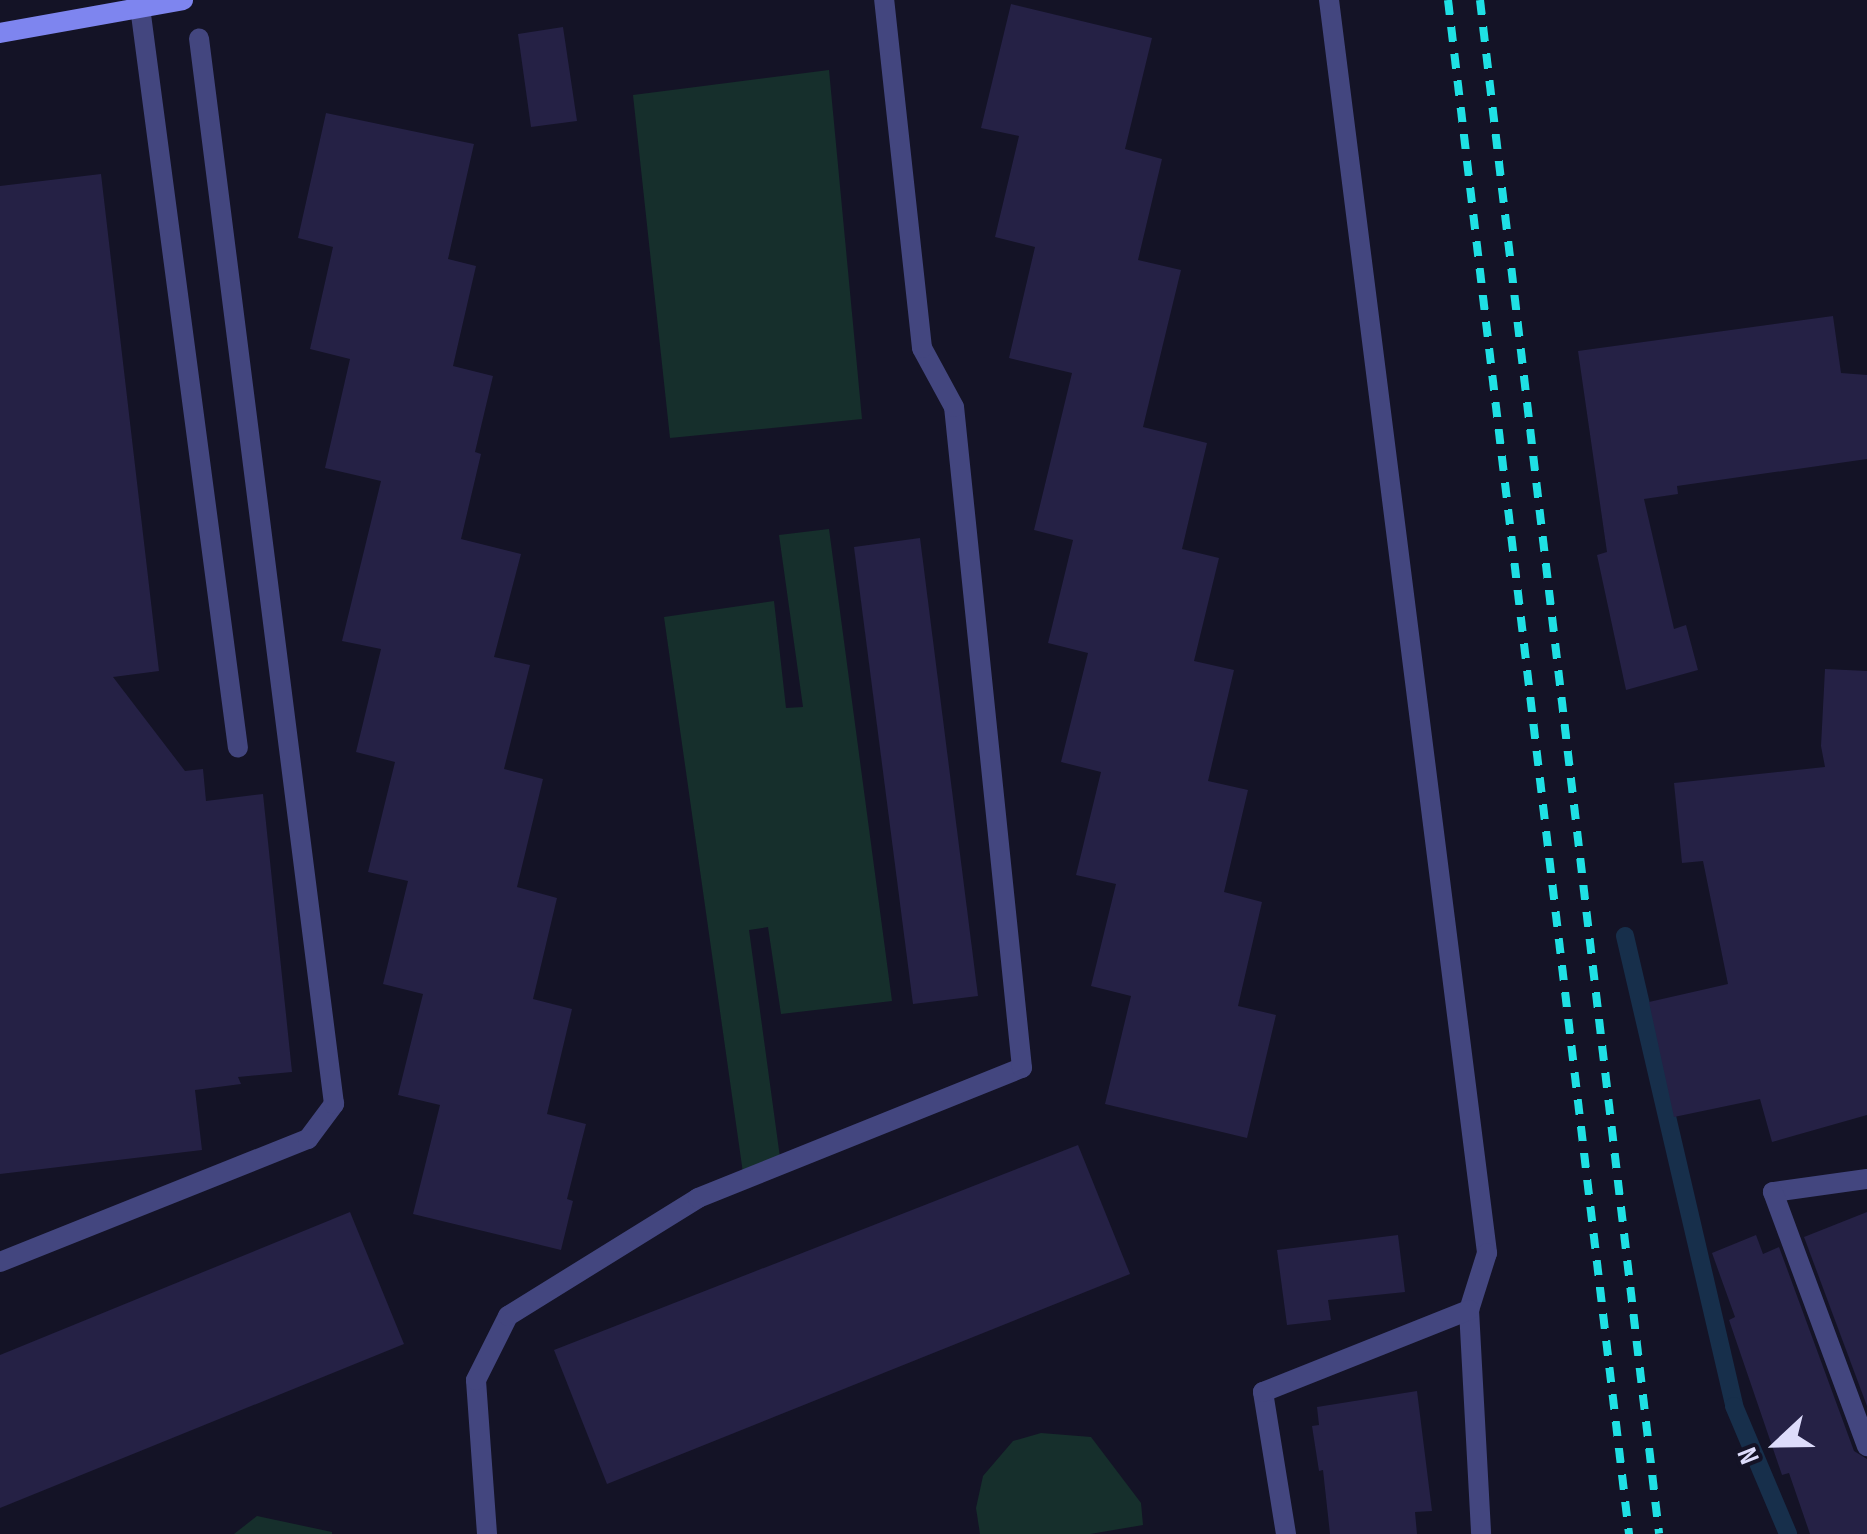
<!DOCTYPE html>
<style>
body{margin:0}
#map{position:relative;width:1867px;height:1534px;overflow:hidden;background:#141326;font-family:"Sofia Sans Condensed",sans-serif}
div>[style]{position:absolute}
[style*='--x']{left:calc(var(--x)*1px);top:calc(var(--y)*1px);width:calc(var(--w)*1px);rotate:calc(var(--a)*1deg)}
.green>*{inset:0;background:#162f2c}
.stream>*{height:18px;margin:-9px;padding:0 9px;transform-origin:9px;border-radius:9px;background:#172f4b}
.building>*{inset:0;background:#252145}
.lane>*{height:20px;margin:-10px;padding:0 10px;transform-origin:10px;border-radius:10px;background:#43467f}
.street>*{height:20px;margin:-10px;padding:0 10px;transform-origin:10px;border-radius:10px;background:#43467f}
.secondary>*{height:20px;margin:-10px;padding:0 10px;transform-origin:10px;border-radius:10px;background:#7e85ef}
.rail>*{height:8px;margin-top:-4px;transform-origin:0;background:repeating-linear-gradient(90deg,#1fe0e4 0 15px,transparent 0 27px)}
span{translate:-50% -50%;white-space:nowrap;text-align:center;line-height:1.15;-webkit-text-stroke:8px #141326;paint-order:stroke}
.north{position:absolute;left:1727px;top:1394px;width:100px;height:100px;-webkit-text-stroke:8px #141326;paint-order:stroke;rotate:248deg;font-size:28px;font-weight:700;line-height:40px;text-align:center;color:#dddcfb}
.north::after{content:'';display:block;margin:auto;width:35px;height:45px;background:#dddcfb;clip-path:polygon(50% 0,100% 100%,50% 72%,0 100%)}
</style>
<div id="map">
<div class="green">
<i style="clip-path:polygon(829px 70px,862px 419px,670px 438px,633px 95px)"></i>
<i style="clip-path:polygon(829px 529px,892px 1001px,781px 1014px,768px 927px,749px 930px,781px 1165px,744px 1180px,664px 617px,774px 601px,786px 708px,803px 707px,779px 535px)"></i>
<i style="clip-path:polygon(1041px 1433px,1091px 1437px,1141px 1503px,1143px 1525px,1090px 1534px,980px 1534px,976px 1508px,983px 1476px,1013px 1441px)"></i>
<i style="clip-path:polygon(257px 1516px,332px 1532px,332px 1534px,234px 1534px)"></i>
</div>
<div class="stream">
<i style="--x:1625;--y:936;--w:482;--a:76.9"></i>
<i style="--x:1734;--y:1406;--w:139;--a:67.1"></i>
</div>
<div class="building">
<i style="clip-path:polygon(1011px 4px,1152px 38px,1125px 149px,1162px 159px,1138px 260px,1181px 270px,1143px 427px,1207px 443px,1182px 549px,1219px 558px,1194px 661px,1234px 670px,1208px 781px,1248px 790px,1224px 892px,1262px 902px,1238px 1006px,1276px 1015px,1247px 1138px,1105px 1104px,1131px 996px,1091px 986px,1116px 884px,1076px 875px,1101px 772px,1061px 762px,1088px 653px,1048px 643px,1073px 540px,1034px 530px,1072px 373px,1009px 358px,1035px 247px,995px 237px,1019px 136px,981px 128px)"></i>
<i style="clip-path:polygon(563px 27px,577px 121px,531px 127px,518px 34px)"></i>
<i style="clip-path:polygon(326px 113px,474px 144px,448px 259px,476px 266px,453px 366px,493px 376px,475px 452px,481px 454px,461px 539px,521px 554px,494px 657px,530px 665px,504px 769px,543px 779px,517px 887px,557px 898px,533px 999px,572px 1009px,547px 1114px,586px 1124px,567px 1199px,573px 1201px,561px 1250px,413px 1214px,440px 1105px,398px 1095px,423px 994px,383px 984px,408px 881px,368px 872px,395px 762px,356px 752px,381px 649px,342px 641px,381px 481px,325px 468px,350px 359px,310px 349px,333px 247px,298px 238px)"></i>
<i style="clip-path:polygon(101px 174px,159px 671px,113px 677px,185px 771px,203px 769px,206px 801px,263px 794px,292px 1072px,238px 1077px,241px 1084px,195px 1090px,202px 1150px,0 1174px,0 186px)"></i>
<i style="clip-path:polygon(1833px 316px,1841px 373px,1867px 375px,1867px 459px,1677px 486px,1678px 494px,1644px 499px,1674px 629px,1686px 625px,1698px 670px,1626px 690px,1597px 555px,1607px 552px,1578px 351px)"></i>
<i style="clip-path:polygon(920px 538px,978px 996px,913px 1004px,854px 547px)"></i>
<i style="clip-path:polygon(1825px 669px,1867px 671px,1867px 1115px,1772px 1142px,1760px 1099px,1674px 1117px,1649px 1002px,1728px 984px,1703px 861px,1682px 863px,1674px 783px,1825px 767px,1821px 746px)"></i>
<i style="clip-path:polygon(1078px 1145px,1130px 1274px,607px 1484px,554px 1350px)"></i>
<i style="clip-path:polygon(350px 1212px,404px 1344px,0 1508px,0 1355px)"></i>
<i style="clip-path:polygon(1867px 1212px,1867px 1406px,1804px 1237px)"></i>
<i style="clip-path:polygon(1398px 1235px,1405px 1292px,1328px 1300px,1331px 1320px,1287px 1325px,1277px 1250px)"></i>
<i style="clip-path:polygon(1756px 1235px,1763px 1254px,1779px 1247px,1854px 1451px,1867px 1459px,1867px 1534px,1810px 1534px,1789px 1473px,1782px 1475px,1729px 1320px,1735px 1317px,1712px 1253px)"></i>
<i style="clip-path:polygon(1417px 1391px,1432px 1511px,1415px 1512px,1417px 1534px,1330px 1534px,1323px 1470px,1319px 1471px,1312px 1426px,1319px 1425px,1317px 1407px)"></i>
</div>
<div class="lane">
<i style="--x:140;--y:7;--w:747;--a:82.47"></i>
<i style="--x:1867;--y:1179;--w:95;--a:172.1"></i>
<i style="--x:1773;--y:1192;--w:271;--a:69.7"></i>
</div>
<div class="street">
<i style="--x:1329;--y:0;--w:1263;--a:82.81"></i>
<i style="--x:1487;--y:1253;--w:60;--a:107.5"></i>
<i style="--x:1469;--y:1310;--w:224;--a:86.9"></i>
<i style="--x:0;--y:1262;--w:332;--a:-21.8"></i>
<i style="--x:308;--y:1139;--w:44;--a:-53.4"></i>
<i style="--x:334;--y:1104;--w:1074;--a:-97.22"></i>
<i style="--x:487;--y:1534;--w:154;--a:-94.1"></i>
<i style="--x:476;--y:1380;--w:72;--a:-63.4"></i>
<i style="--x:508;--y:1316;--w:224;--a:-31.8"></i>
<i style="--x:698;--y:1198;--w:349;--a:-21.9"></i>
<i style="--x:1022;--y:1068;--w:664;--a:-95.87"></i>
<i style="--x:954;--y:407;--w:67;--a:-118.5"></i>
<i style="--x:922;--y:348;--w:350;--a:-96.2"></i>
<i style="--x:1286;--y:1534;--w:144;--a:-99.2"></i>
<i style="--x:1263;--y:1392;--w:222;--a:-21.7"></i>
</div>
<div class="secondary">
<i style="--x:0;--y:33;--w:186;--a:-10.2"></i>
</div>
<div class="rail">
<i style="--x:1448;--y:0;--w:1545;--a:83.27"></i>
<i style="--x:1480;--y:0;--w:1544;--a:83.34"></i>
</div>
<div class="north">N</div>
</div>
